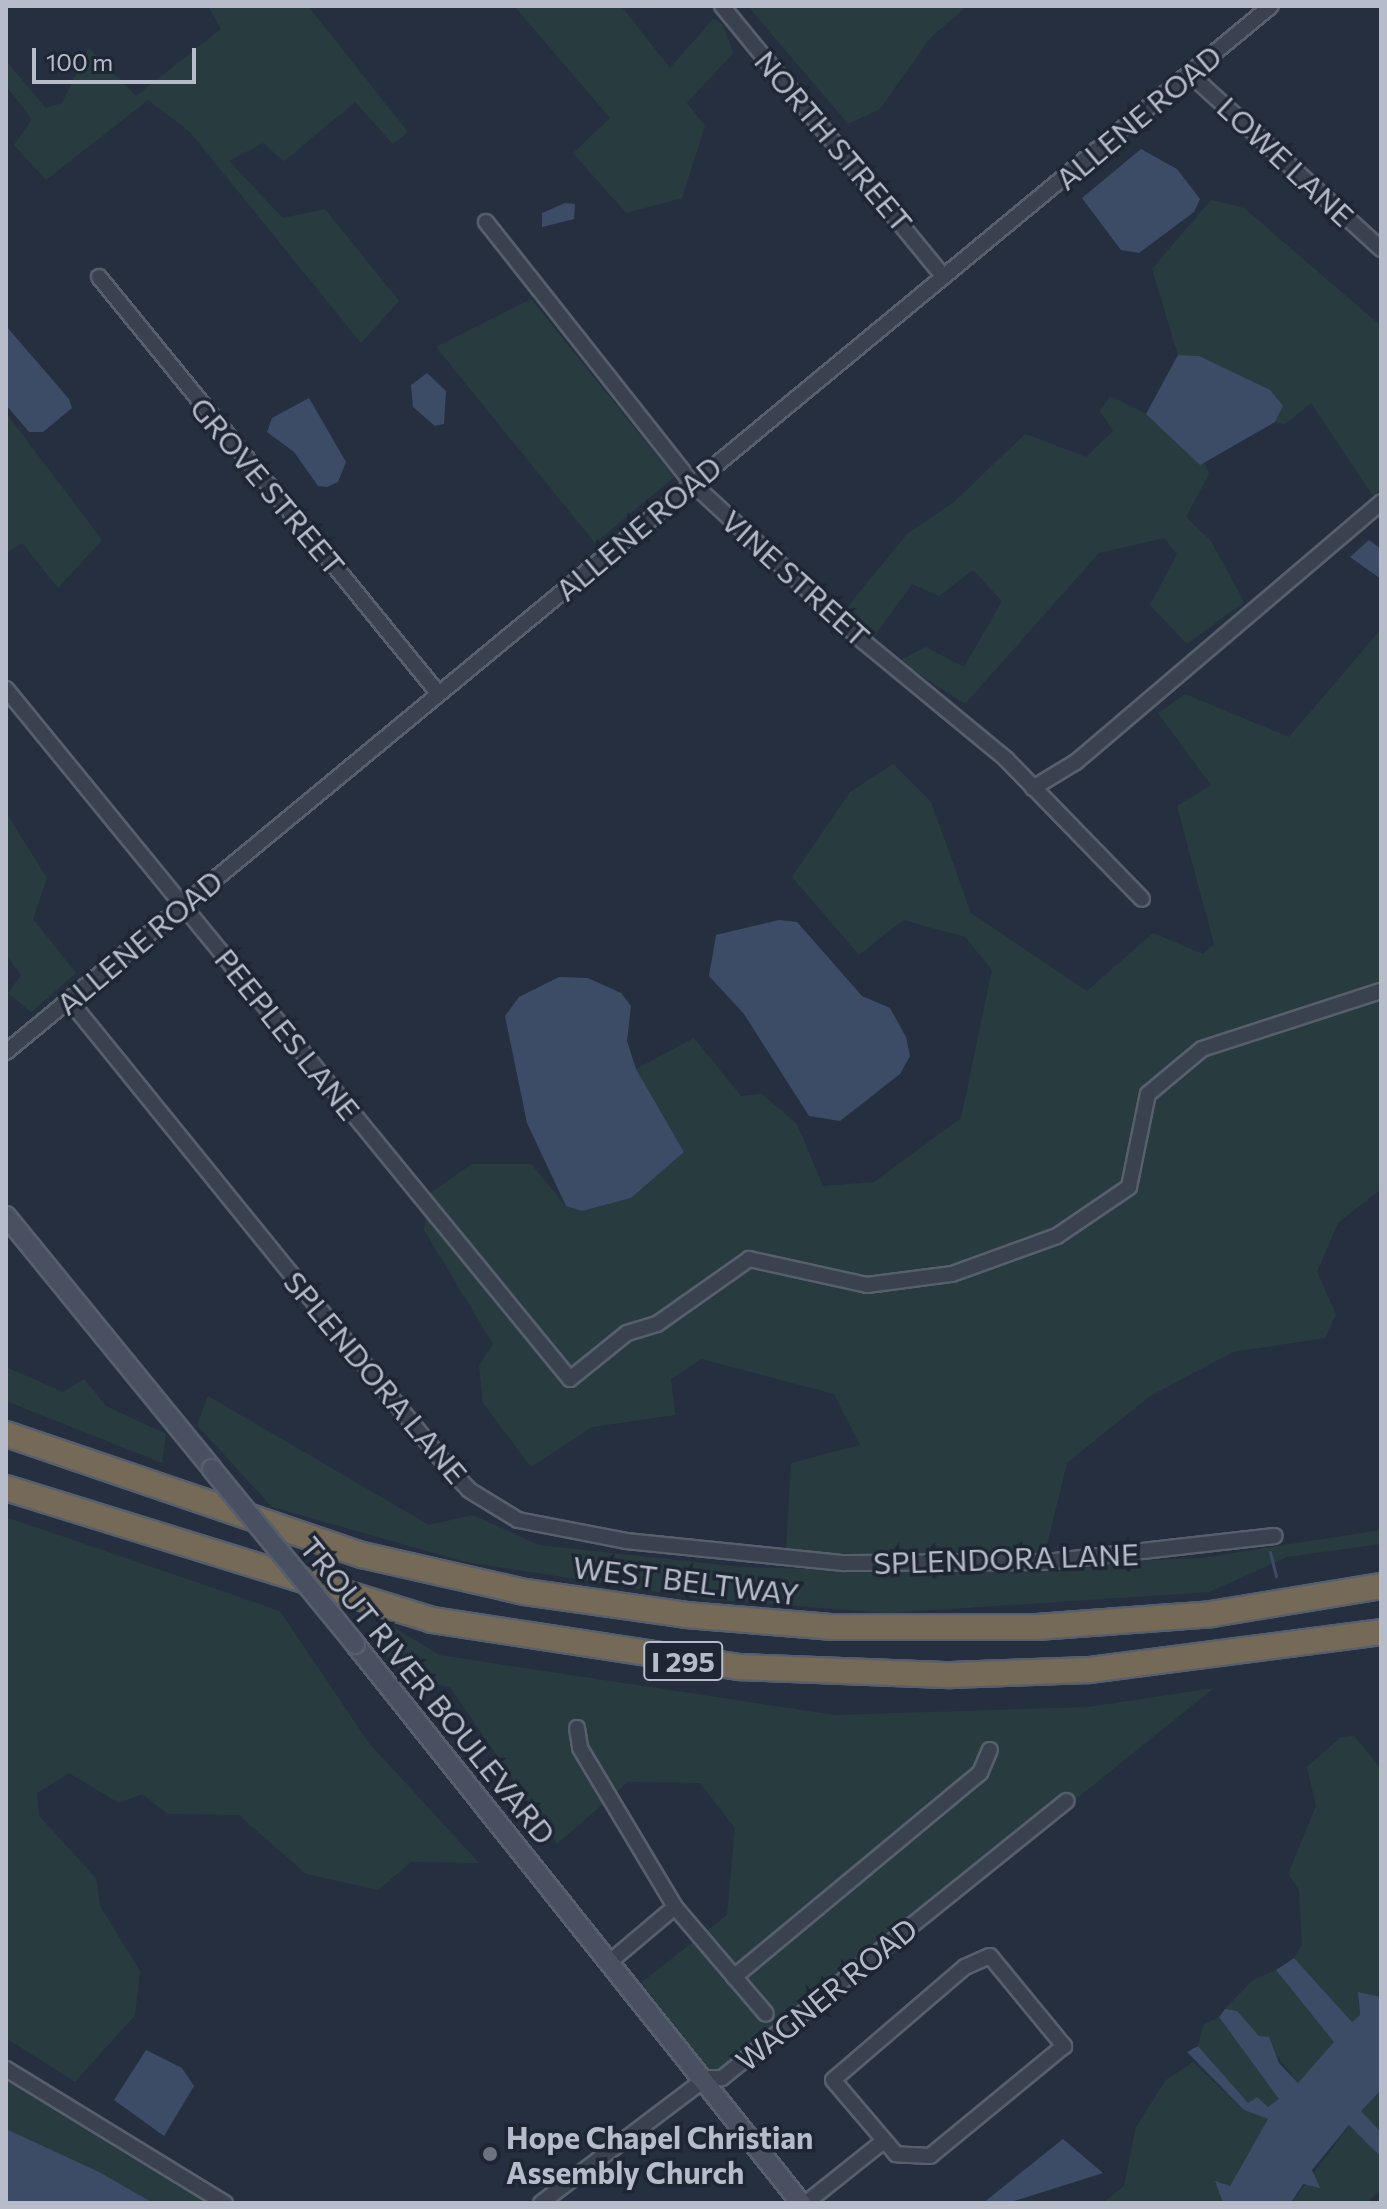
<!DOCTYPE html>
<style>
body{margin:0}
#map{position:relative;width:1387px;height:2209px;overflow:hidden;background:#262f3f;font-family:Commissioner,sans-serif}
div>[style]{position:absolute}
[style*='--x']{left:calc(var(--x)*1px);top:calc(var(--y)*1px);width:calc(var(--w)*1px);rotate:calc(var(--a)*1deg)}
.green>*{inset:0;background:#283c40}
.water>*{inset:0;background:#3c4c67}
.stream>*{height:3px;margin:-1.5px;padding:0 1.5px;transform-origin:1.5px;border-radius:1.5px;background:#3c4c67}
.roads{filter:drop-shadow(2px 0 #575f6c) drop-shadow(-2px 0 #575f6c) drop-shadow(0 2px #575f6c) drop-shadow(0 -2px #575f6c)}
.street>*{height:14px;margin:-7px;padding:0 7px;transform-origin:7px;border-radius:7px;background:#3a414f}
.secondary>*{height:18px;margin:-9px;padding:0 9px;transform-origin:9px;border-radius:9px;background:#485061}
.highway>*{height:24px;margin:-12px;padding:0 12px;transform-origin:12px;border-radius:12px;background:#746a57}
.bridges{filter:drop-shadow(2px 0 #575f6c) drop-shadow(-2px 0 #575f6c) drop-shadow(0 2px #575f6c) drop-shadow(0 -2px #575f6c)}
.secondary-bridge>*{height:18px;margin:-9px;padding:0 9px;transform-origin:9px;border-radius:9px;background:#485061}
.dots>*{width:22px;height:22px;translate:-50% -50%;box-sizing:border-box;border:4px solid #1e2634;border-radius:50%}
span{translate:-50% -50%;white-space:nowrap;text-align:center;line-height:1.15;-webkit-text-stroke:7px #1e2634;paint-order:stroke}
.shield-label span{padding:2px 6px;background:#1e2634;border:2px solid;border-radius:6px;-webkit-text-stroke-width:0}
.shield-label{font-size:28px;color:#b6bcc9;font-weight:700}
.street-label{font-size:30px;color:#b6bcc9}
.poi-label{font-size:30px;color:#b6bcc9;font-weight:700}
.left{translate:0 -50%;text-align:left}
.frame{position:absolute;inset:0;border:8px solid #b6bcc9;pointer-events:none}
.scale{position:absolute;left:32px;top:48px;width:164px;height:36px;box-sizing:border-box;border:4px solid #b6bcc9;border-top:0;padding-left:10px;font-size:24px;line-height:28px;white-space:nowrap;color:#b6bcc9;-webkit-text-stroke:6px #1e2634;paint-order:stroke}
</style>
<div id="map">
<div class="green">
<i style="clip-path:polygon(208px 6px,308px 6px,408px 132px,393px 144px,355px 102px,284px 161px,263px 143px,229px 161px,283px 218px,325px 209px,399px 301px,361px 343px,190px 132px,148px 100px,46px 180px,14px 145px,32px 119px,6px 86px,6px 61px,46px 108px,62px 103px,89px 48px,136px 96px,221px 29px)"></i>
<i style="clip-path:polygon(514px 6px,621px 6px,670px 68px,713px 19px,723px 25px,733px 53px,687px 103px,705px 126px,682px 198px,626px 213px,573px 153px,610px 118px)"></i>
<i style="clip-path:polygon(748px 6px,967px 6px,930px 38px,880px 109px,848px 124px)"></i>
<i style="clip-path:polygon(1211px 200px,1244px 208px,1381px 326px,1381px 490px,1373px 496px,1311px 403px,1285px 424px,1275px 422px,1283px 406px,1199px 356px,1178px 355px,1152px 269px)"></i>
<i style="clip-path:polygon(531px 299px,674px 477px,595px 543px,436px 347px)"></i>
<i style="clip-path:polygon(1110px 396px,1146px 414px,1206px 465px,1209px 474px,1186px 517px,1211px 541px,1244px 602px,1187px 644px,1150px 605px,1177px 554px,1164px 538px,1099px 553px,965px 704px,899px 661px,926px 647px,964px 667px,1002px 601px,973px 570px,939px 596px,912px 584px,873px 638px,841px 615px,907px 534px,954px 502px,1025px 434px,1086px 457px,1113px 431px,1100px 411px)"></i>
<i style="clip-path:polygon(6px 413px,102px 540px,58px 588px,22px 543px,6px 554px)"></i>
<i style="clip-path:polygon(1381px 629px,1381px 1189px,1338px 1223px,1317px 1272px,1336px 1314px,1325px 1338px,1233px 1352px,1150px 1396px,1067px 1463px,1045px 1553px,786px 1553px,791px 1463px,860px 1445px,834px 1394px,701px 1359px,671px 1379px,675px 1415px,592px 1427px,531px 1467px,483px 1403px,479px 1366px,493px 1344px,424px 1230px,430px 1193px,472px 1164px,531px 1164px,566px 1206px,582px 1211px,631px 1198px,684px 1152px,636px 1069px,694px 1038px,741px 1096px,762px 1094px,797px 1124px,823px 1186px,874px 1182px,961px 1118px,992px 970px,965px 937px,903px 920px,859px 955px,792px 877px,850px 792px,893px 764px,931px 802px,971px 913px,1087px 991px,1153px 933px,1203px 954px,1214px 944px,1177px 806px,1211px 785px,1158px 713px,1185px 694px,1289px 737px)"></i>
<i style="clip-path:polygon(6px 813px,47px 878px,33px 919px,76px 973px,31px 1012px,8px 993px,21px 975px,6px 955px)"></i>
<i style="clip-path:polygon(6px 1367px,63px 1392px,84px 1379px,106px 1406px,166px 1434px,162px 1463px,6px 1401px)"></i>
<i style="clip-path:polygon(208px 1396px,429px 1525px,473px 1515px,539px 1545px,741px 1567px,881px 1571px,1202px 1558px,1381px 1530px,1381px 1544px,1287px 1557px,1209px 1592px,888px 1613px,703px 1599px,466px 1562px,272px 1507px,197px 1425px)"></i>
<i style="clip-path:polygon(6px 1517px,280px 1611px,368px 1742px,479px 1863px,411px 1862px,378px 1890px,306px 1874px,239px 1815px,168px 1814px,142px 1794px,119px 1803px,69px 1773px,37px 1793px,39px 1816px,96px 1878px,100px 1906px,140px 1971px,135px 2015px,75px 2082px,6px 2038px)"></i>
<i style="clip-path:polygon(395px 1628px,439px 1655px,835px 1715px,1088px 1707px,1214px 1688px,720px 2085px,641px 1983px,727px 1915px,735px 1828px,700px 1783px,628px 1782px,557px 1844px,450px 1687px,408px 1680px,387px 1655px)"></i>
<i style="clip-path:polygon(1354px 1736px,1381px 1769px,1381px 1997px,1358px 2000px,1360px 2015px,1352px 2022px,1294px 1958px,1302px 1944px,1299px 1890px,1288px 1874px,1316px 1806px,1307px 1767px,1341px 1737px)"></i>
<i style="clip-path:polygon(1276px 1970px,1335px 2042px,1298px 2083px,1264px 2039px,1225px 2009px,1253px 1980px)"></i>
<i style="clip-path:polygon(1219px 2017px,1280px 2099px,1268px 2107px,1248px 2104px,1198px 2046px,1203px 2025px)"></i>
<i style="clip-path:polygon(1193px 2062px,1244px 2110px,1268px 2119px,1230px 2186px,1215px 2182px,1223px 2203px,1079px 2203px,1103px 2203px,1124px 2186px,1136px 2127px,1166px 2080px)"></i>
<i style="clip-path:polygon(6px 2080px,205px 2203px,153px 2203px,6px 2129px)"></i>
<i style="clip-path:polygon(1381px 2090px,1381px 2132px,1361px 2111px)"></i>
<i style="clip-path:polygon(1350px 2125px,1381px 2157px,1381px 2189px,1367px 2203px,1291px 2203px)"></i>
</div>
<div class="water">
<i style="clip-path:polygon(1141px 149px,1177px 169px,1200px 199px,1194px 212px,1139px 253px,1121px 250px,1082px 198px)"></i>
<i style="clip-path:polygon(565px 203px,575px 204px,574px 219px,542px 227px,542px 213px)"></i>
<i style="clip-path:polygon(6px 326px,69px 399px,72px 408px,43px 432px,29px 432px,6px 405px)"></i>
<i style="clip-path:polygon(1178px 355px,1199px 356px,1270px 390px,1283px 406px,1275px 422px,1200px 465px,1146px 414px)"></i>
<i style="clip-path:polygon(427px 373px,446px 391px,444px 424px,435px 426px,413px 407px,411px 385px)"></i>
<i style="clip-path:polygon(309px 398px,346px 462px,338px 482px,327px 487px,318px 486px,294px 452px,267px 432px,272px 418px)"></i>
<i style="clip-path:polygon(1369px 540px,1381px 549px,1381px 579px,1350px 557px)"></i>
<i style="clip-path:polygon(779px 920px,797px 922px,862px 996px,890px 1008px,906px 1037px,910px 1056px,900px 1074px,840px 1121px,809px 1116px,744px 1014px,709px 976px,716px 935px)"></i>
<i style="clip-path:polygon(559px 977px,588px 978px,621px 993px,631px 1006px,627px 1041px,636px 1069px,684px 1152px,631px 1198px,582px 1211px,566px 1206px,527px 1123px,505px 1016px,519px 997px)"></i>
<i style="clip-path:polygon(1294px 1958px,1352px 2022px,1360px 2015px,1358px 1992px,1381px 1997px,1381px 2090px,1361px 2111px,1381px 2132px,1381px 2157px,1349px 2125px,1312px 2170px,1320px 2188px,1303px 2184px,1291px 2203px,1223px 2203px,1215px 2181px,1230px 2186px,1268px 2119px,1244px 2110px,1187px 2052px,1198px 2046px,1248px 2103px,1257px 2097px,1268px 2107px,1279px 2099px,1219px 2017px,1225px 2009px,1237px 2011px,1259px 2036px,1269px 2037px,1279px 2063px,1298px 2083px,1334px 2042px,1276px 1970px)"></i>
<i style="clip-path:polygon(146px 2050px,182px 2068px,194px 2086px,164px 2136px,114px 2100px)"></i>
<i style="clip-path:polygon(6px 2129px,99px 2172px,153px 2203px,6px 2203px)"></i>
<i style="clip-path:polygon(1063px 2139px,1103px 2173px,1008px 2203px,983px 2203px)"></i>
</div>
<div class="stream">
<i style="--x:1270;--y:1552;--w:25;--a:76"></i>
</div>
<div class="roads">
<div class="street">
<i style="--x:722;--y:6;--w:350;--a:50.7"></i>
<i style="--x:1190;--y:74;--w:259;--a:42.5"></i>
<i style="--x:486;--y:222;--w:333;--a:51.7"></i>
<i style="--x:692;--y:483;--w:233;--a:42.7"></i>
<i style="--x:863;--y:641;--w:185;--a:39.5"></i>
<i style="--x:1006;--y:759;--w:195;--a:45.8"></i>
<i style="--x:99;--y:277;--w:537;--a:50.82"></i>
<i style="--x:6;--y:689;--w:891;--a:50.74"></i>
<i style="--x:570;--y:1379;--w:73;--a:-38.9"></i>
<i style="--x:627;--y:1333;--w:31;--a:-17"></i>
<i style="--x:657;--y:1324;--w:113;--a:-35.2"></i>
<i style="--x:749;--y:1259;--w:121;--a:12.4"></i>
<i style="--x:867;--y:1285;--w:86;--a:-7.4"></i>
<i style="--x:952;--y:1274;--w:112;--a:-19.9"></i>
<i style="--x:1057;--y:1236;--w:87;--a:-34.2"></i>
<i style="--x:1129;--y:1187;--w:95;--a:-78.5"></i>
<i style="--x:1148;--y:1094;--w:70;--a:-39.8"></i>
<i style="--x:1202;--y:1049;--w:188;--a:-18"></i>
<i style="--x:1033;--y:788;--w:50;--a:-31.2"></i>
<i style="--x:1076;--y:762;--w:401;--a:-40.4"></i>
<i style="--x:69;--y:1000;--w:599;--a:50.97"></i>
<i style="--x:446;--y:1465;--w:34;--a:47"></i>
<i style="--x:469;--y:1490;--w:57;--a:31.5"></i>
<i style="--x:518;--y:1520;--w:110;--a:11"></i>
<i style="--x:626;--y:1541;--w:219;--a:5.8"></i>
<i style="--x:844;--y:1563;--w:202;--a:-0.3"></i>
<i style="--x:1046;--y:1562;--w:230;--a:-6.5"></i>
<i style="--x:6;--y:1052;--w:1641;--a:-39.59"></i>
<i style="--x:577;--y:1728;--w:20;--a:81"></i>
<i style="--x:580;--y:1748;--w:185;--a:59.1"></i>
<i style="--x:675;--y:1907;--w:140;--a:49.6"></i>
<i style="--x:990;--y:1956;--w:117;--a:50.6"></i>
<i style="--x:1064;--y:2046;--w:173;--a:140.6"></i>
<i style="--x:930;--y:2156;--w:34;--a:-177"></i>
<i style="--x:896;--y:2154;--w:97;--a:-130.4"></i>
<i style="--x:833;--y:2080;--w:174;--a:-40.6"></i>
<i style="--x:965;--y:1967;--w:27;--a:-24"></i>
<i style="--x:612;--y:1960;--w:82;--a:-40.1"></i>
<i style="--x:734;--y:1977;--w:320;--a:-39.7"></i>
<i style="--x:980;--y:1773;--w:25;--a:-67"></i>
<i style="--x:6;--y:2069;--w:257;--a:31.5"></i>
<i style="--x:541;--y:2203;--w:207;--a:-37.1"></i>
<i style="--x:706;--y:2078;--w:16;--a:0"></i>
<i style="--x:722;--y:2078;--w:442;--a:-38.8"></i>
<i style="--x:806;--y:2203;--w:95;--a:-38.6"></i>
</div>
<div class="secondary">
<i style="--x:6;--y:1216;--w:326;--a:50.8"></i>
<i style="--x:355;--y:1644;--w:715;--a:51.42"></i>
</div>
<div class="highway">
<i style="--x:6;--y:1434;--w:376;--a:18.8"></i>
<i style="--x:362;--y:1555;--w:167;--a:12.8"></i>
<i style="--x:525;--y:1592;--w:163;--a:8.1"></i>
<i style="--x:686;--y:1615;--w:145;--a:4.7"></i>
<i style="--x:831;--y:1627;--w:206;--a:0"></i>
<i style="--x:1037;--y:1627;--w:175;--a:-4.2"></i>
<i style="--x:1212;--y:1614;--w:171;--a:-9.4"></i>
<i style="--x:6;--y:1488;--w:446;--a:17.2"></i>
<i style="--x:432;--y:1620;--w:311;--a:8.7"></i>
<i style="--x:739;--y:1667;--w:212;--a:2.2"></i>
<i style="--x:951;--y:1675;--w:138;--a:-2.1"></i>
<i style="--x:1089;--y:1670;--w:294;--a:-7.4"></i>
</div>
</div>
<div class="bridges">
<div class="secondary-bridge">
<i style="--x:212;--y:1469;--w:226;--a:50.7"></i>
</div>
</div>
<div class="dots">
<i style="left:490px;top:2154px;background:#6b7280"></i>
</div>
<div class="shield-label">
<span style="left:683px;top:1661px">I 295</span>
</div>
<div class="street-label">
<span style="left:1138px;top:117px;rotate:-40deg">ALLENE ROAD</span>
<span style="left:834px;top:141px;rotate:50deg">NORTH STREET</span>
<span style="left:1286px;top:161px;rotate:43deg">LOWE LANE</span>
<span style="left:268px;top:486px;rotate:50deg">GROVE STREET</span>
<span style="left:638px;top:528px;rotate:-40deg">ALLENE ROAD</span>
<span style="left:796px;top:578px;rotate:42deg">VINE STREET</span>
<span style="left:139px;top:942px;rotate:-40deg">ALLENE ROAD</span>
<span style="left:288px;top:1034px;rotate:51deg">PEEPLES LANE</span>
<span style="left:376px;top:1377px;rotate:50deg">SPLENDORA LANE</span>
<span style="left:1006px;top:1558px;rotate:-2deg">SPLENDORA LANE</span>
<span style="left:686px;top:1580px;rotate:7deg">WEST BELTWAY</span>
<span style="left:428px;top:1690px;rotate:51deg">TROUT RIVER BOULEVARD</span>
<span style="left:826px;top:1994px;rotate:-39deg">WAGNER ROAD</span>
</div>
<div class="poi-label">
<span class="left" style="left:506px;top:2154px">Hope Chapel Christian<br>Assembly Church</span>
</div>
<div class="frame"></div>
<div class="scale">100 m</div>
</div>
